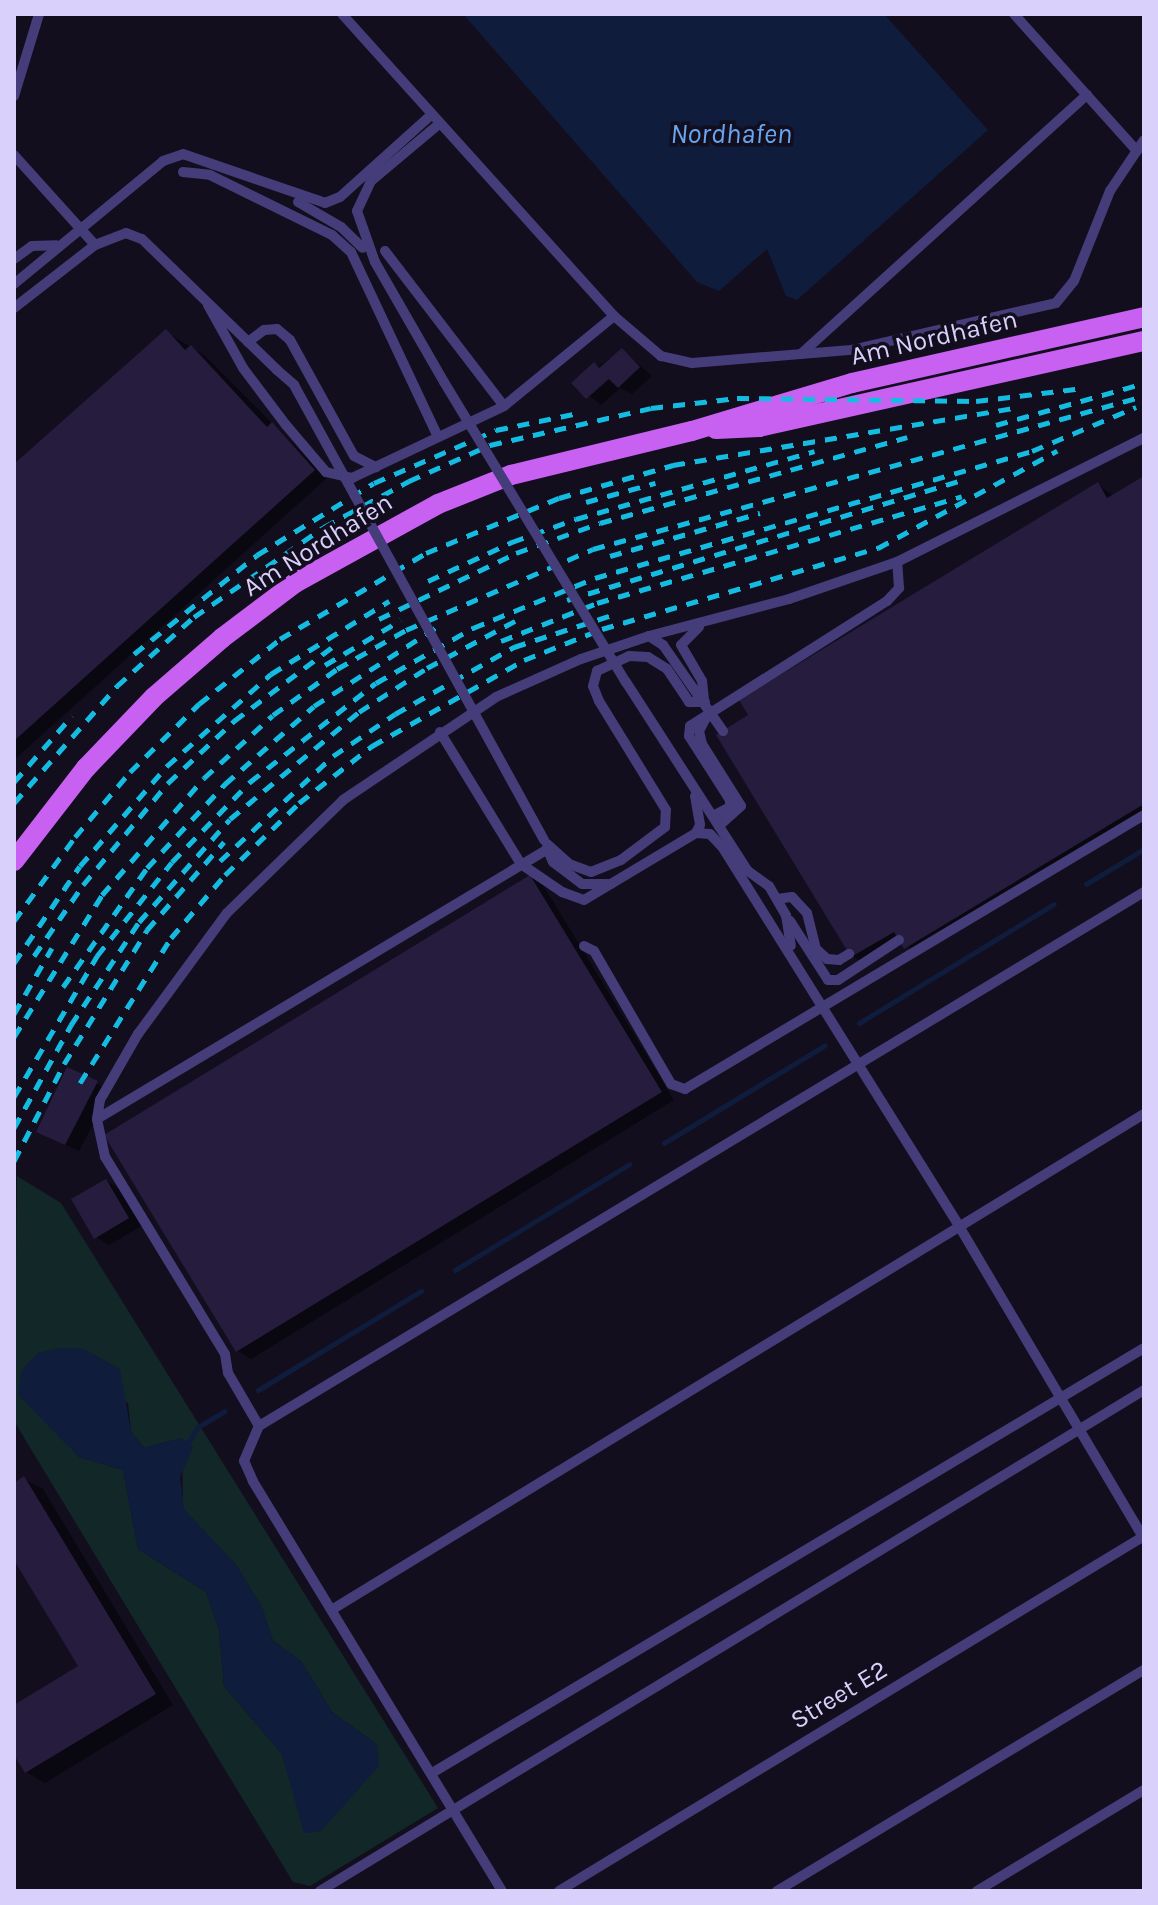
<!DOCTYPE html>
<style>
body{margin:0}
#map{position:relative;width:1158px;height:1905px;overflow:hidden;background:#120e1e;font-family:Karla,sans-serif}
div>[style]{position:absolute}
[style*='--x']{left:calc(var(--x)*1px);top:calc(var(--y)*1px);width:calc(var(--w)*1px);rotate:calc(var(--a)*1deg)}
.green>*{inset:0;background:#122728}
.water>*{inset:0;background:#0f1c3c}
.shadow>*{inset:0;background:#0007}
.stream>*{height:5px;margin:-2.5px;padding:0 2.5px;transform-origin:2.5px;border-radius:2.5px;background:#0f1c3c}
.building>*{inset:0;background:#261c3e}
.service>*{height:10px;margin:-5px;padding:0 5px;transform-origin:5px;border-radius:5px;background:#453d79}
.primary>*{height:20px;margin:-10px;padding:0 10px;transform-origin:10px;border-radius:10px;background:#c861f1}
.rail>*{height:5px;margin-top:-2.5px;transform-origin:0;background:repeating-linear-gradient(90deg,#14bce2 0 12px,transparent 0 22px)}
.service-bridge>*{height:10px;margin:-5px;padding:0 5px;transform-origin:5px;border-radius:5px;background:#453d79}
span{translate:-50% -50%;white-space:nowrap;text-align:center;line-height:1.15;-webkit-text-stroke:7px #120e1e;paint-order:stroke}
.street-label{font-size:26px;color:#d9d0fb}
.water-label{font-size:28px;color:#67a5f1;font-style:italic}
.frame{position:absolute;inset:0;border:16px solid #d9d0fb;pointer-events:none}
</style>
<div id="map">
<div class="green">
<i style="clip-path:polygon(evenodd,17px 1176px,61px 1203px,438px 1808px,310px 1886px,293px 1882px,14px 1421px,17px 1176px,128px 1402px,131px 1432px,144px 1448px,182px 1438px,183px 1509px,237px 1566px,262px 1608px,273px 1641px,301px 1661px,332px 1712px,377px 1745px,293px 1790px,282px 1754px,224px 1686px,219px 1630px,206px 1592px,138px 1549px,123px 1470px,79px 1457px,62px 1438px,128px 1402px)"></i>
</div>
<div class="water">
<i style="clip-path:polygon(463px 14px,884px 14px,988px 130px,797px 300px,786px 296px,767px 249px,719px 291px,697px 282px)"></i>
<i style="clip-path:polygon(61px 1348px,84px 1349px,120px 1369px,131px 1432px,144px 1448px,182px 1438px,193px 1447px,180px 1477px,184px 1509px,237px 1566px,262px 1608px,273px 1641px,301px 1661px,332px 1712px,377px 1745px,379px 1766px,321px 1831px,304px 1833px,282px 1754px,224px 1686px,219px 1630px,206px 1592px,138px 1549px,123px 1470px,79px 1457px,18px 1395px,21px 1371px,38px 1353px)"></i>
</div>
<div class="shadow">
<i style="clip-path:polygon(166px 332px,204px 355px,327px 478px,14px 760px,14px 466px)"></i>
<i style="clip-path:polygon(622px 350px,652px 376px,632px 394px,620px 388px,601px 405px,574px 383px)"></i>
<i style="clip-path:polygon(1144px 478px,1144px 819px,919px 955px,902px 942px,866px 964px,852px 956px,1098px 485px,1114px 496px)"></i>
<i style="clip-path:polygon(530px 877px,543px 885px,674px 1100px,251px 1359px,238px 1351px,107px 1136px)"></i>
<i style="clip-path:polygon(68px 1069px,111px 1091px,79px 1151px,52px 1139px)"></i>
<i style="clip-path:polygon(106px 1181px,120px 1189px,142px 1226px,109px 1245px,96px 1237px)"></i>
<i style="clip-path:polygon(24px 1479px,43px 1489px,173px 1705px,45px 1783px,26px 1772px,14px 1751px,14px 1707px,81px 1667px,14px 1556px,14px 1485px)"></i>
</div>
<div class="stream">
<i style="--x:1086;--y:884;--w:68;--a:-31.1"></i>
<i style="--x:859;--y:1023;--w:228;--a:-31.4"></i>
<i style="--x:664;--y:1143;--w:188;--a:-31.3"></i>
<i style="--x:455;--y:1270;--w:204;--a:-31.3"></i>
<i style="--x:258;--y:1390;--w:191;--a:-31.3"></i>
<i style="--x:188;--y:1443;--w:19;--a:-58"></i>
<i style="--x:198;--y:1427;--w:31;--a:-31"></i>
</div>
<div class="building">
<i style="clip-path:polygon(166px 329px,185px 350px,191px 345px,267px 427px,272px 422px,315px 470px,14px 741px,14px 464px)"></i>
<i style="clip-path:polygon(622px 348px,640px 367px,618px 388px,609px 379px,586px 399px,571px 383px,594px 362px,599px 368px)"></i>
<i style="clip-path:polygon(1144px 476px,1144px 804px,904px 949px,894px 932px,851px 957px,716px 735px,748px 715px,739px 700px,1098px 482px,1107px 498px)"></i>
<i style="clip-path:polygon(530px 875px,662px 1092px,236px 1352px,104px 1135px)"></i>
<i style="clip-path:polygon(67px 1067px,98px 1081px,65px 1145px,36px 1132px)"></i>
<i style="clip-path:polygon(106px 1179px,129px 1218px,94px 1239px,71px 1199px)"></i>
<i style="clip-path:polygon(24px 1476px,156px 1694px,25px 1773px,14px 1755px,14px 1705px,78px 1666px,14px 1560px,14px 1483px)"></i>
</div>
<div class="service">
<i style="--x:342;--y:14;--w:406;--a:48"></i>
<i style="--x:614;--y:316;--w:62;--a:40.4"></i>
<i style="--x:661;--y:356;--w:32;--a:13"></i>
<i style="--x:692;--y:363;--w:160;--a:-4.7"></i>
<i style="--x:851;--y:350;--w:210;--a:-12.9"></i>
<i style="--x:1056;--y:303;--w:28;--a:-51"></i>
<i style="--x:1074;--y:281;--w:97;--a:-68.2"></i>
<i style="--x:1110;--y:191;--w:61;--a:-56.3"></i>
<i style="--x:1014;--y:14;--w:184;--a:48.1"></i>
<i style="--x:14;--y:96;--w:86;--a:-73"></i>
<i style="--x:439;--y:124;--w:89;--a:140"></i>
<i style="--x:371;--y:181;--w:33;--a:115"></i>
<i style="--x:357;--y:211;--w:54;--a:70.6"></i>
<i style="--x:375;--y:262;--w:138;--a:60.1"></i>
<i style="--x:14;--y:155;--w:121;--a:48"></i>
<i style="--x:183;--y:172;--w:27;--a:6"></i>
<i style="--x:210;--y:175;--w:136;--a:26.2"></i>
<i style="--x:332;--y:235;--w:25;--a:42"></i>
<i style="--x:351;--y:252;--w:204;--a:64.8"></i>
<i style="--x:298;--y:202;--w:50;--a:30.2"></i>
<i style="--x:341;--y:227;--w:30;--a:44"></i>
<i style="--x:385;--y:251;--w:195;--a:52.5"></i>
<i style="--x:14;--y:259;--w:22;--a:-36"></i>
<i style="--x:32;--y:246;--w:24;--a:-2"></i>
<i style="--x:14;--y:284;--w:193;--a:-39.5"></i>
<i style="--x:163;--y:161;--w:21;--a:-19"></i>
<i style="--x:183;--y:154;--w:150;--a:19"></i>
<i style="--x:325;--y:203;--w:16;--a:-22"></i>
<i style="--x:340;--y:197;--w:122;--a:-42"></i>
<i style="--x:208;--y:305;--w:72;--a:60.9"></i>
<i style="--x:243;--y:368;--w:71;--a:53"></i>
<i style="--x:286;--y:425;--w:62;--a:49.6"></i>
<i style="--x:326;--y:472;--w:27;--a:13"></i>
<i style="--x:352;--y:478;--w:168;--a:-25.3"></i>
<i style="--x:504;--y:406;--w:142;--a:-39.3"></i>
<i style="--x:14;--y:308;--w:103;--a:-37.9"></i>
<i style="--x:95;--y:245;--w:33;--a:-21"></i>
<i style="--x:126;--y:233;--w:17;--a:21"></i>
<i style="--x:142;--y:239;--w:188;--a:44.1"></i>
<i style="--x:248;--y:342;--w:20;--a:-37"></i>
<i style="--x:264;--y:330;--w:13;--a:-4"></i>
<i style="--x:277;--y:329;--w:17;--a:40"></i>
<i style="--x:290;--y:340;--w:132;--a:61.1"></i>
<i style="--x:354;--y:456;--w:25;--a:27"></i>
<i style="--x:801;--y:354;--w:386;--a:-42.2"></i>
<i style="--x:699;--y:627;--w:25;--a:135"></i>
<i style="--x:681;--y:645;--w:42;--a:59.7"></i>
<i style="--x:702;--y:681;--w:19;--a:84"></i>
<i style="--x:649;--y:636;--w:17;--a:33"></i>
<i style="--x:663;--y:645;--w:105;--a:55.1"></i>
<i style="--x:626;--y:682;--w:225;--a:57.2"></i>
<i style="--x:748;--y:871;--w:26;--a:36"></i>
<i style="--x:769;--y:886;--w:34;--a:60"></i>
<i style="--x:786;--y:915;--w:31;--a:81"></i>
<i style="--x:707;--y:716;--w:17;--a:118"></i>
<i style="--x:699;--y:731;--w:13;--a:77"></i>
<i style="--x:702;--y:744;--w:73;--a:57.8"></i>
<i style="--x:741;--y:806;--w:30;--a:138"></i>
<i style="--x:440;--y:732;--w:155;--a:58.5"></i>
<i style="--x:521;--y:864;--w:50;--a:34.3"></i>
<i style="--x:562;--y:892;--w:23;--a:20"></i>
<i style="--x:584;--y:900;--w:131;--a:-30.9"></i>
<i style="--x:696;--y:833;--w:14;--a:4"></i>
<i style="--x:710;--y:834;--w:19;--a:47"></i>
<i style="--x:723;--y:848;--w:446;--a:58"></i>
<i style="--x:959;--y:1226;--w:364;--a:59.4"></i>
<i style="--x:695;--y:796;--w:29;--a:80"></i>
<i style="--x:700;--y:825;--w:9;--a:117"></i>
<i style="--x:713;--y:816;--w:19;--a:-28"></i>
<i style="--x:730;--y:807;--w:7;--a:-90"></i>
<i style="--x:730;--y:800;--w:76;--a:-122.6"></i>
<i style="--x:689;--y:736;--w:10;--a:-84"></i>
<i style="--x:690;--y:726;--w:233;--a:-32.4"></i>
<i style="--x:887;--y:601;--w:18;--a:-47"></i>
<i style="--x:899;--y:588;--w:26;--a:-94"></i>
<i style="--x:547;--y:844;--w:30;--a:42"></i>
<i style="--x:569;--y:864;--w:23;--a:20"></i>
<i style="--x:591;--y:872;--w:32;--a:-22"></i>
<i style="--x:621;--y:860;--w:55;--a:-36.9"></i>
<i style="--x:665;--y:827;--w:17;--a:-87"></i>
<i style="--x:666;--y:810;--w:128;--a:-121.6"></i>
<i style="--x:599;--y:701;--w:16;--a:-112"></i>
<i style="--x:593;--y:686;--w:16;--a:-75"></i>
<i style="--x:597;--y:671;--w:35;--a:-25"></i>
<i style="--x:629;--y:656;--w:19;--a:3"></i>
<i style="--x:648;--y:657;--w:22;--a:32"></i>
<i style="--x:667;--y:669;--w:40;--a:56"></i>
<i style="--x:689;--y:702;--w:16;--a:0"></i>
<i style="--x:547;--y:848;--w:15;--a:67"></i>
<i style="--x:553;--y:862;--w:36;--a:37"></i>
<i style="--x:582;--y:884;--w:29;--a:0"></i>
<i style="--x:777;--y:899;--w:15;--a:-8"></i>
<i style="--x:792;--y:897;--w:22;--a:47"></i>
<i style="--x:807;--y:913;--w:37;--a:76"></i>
<i style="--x:816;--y:949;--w:15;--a:42"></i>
<i style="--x:827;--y:959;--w:12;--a:5"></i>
<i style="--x:839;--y:960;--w:12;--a:-31"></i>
<i style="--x:790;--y:921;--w:70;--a:57.2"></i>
<i style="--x:828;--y:980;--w:10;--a:0"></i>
<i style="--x:838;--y:980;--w:73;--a:-33.3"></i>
<i style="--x:584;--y:946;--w:11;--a:27"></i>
<i style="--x:594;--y:951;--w:154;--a:59.9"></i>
<i style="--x:671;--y:1084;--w:15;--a:20"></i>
<i style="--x:685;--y:1089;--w:535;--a:-30.84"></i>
<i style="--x:97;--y:1119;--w:526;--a:-30.91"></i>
<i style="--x:259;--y:1426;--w:61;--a:-120.3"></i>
<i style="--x:228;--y:1373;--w:19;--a:-99"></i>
<i style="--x:225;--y:1354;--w:231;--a:-121.3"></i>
<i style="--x:105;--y:1157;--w:39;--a:-102"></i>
<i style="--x:97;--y:1119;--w:19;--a:-81"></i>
<i style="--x:100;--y:1100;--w:76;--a:-60.1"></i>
<i style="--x:138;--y:1034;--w:150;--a:-53.7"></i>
<i style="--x:227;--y:913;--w:162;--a:-44.2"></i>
<i style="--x:343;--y:800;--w:184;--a:-33.9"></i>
<i style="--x:496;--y:697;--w:93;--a:-24.1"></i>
<i style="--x:581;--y:659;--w:72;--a:-18.7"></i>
<i style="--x:649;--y:636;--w:145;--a:-14.8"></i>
<i style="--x:789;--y:599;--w:114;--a:-18.9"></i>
<i style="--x:897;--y:562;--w:276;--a:-26.7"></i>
<i style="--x:333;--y:1609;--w:950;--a:-31.4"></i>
<i style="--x:432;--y:1773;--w:829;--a:-30.83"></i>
<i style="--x:320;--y:1891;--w:964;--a:-31.3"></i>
<i style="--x:502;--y:1891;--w:480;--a:-121.3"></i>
<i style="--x:253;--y:1481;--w:22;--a:-114"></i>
<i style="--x:244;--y:1461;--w:38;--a:-67"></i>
<i style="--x:259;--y:1426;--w:1034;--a:-31.11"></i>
<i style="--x:559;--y:1891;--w:684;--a:-31.25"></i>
<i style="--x:777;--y:1891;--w:428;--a:-31.1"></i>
<i style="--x:977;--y:1891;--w:195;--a:-31.2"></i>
</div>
<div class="primary">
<i style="--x:716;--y:429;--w:43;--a:-2.7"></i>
<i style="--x:759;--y:427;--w:394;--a:-12.6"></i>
<i style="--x:14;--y:861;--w:118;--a:-52.3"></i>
<i style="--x:86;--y:768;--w:98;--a:-46.2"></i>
<i style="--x:154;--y:697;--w:90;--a:-40.9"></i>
<i style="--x:222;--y:638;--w:91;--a:-37"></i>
<i style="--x:295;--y:583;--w:163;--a:-28.9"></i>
<i style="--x:438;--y:504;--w:79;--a:-21.7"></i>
<i style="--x:511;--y:475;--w:186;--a:-13.7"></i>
<i style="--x:692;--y:431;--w:167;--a:-16.7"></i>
<i style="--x:852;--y:383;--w:299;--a:-12.7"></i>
</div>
<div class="rail">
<i style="--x:996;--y:425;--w:154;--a:-15.8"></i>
<i style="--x:586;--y:502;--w:72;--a:-15.4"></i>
<i style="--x:610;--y:556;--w:156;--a:-16"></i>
<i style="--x:428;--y:581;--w:93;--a:-24.9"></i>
<i style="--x:512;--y:542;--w:68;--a:-19.8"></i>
<i style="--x:576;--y:519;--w:248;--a:-15.9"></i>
<i style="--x:567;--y:600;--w:416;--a:-16.9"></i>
<i style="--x:379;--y:619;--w:152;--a:-25.7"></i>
<i style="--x:516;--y:553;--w:89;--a:-19.7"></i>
<i style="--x:600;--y:523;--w:319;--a:-15.6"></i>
<i style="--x:501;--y:641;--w:103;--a:-21.6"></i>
<i style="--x:597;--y:603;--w:380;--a:-16.3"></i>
<i style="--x:134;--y:654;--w:158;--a:-38.8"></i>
<i style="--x:257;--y:555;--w:137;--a:-31.6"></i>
<i style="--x:374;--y:483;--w:133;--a:-23.5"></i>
<i style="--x:496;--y:430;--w:84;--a:-11.7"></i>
<i style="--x:325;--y:665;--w:88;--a:-30.6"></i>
<i style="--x:14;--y:782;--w:88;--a:-48.7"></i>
<i style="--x:14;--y:803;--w:156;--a:-48.6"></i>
<i style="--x:117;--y:686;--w:103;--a:-41.9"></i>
<i style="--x:194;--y:617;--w:158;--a:-34.7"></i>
<i style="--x:324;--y:527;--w:97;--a:-28.4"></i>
<i style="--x:409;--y:481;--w:89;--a:-24"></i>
<i style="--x:490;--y:445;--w:165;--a:-12.9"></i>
<i style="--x:651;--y:408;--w:87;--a:-6.6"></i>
<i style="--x:737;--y:398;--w:239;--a:0.7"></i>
<i style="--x:976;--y:401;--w:108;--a:-6.9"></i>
<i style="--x:220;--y:861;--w:154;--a:-42.9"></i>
<i style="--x:333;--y:756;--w:75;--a:-34.1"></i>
<i style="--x:395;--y:714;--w:137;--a:-29.4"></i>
<i style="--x:514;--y:647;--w:109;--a:-18.1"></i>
<i style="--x:14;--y:921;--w:104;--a:-54"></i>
<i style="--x:75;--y:837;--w:85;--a:-49.8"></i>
<i style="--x:130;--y:772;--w:97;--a:-44.6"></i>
<i style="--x:199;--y:704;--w:104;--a:-38.7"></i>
<i style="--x:280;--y:639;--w:169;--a:-30.5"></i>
<i style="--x:426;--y:553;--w:144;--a:-22.5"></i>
<i style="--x:559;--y:498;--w:119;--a:-16.1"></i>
<i style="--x:673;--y:465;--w:346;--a:-9.5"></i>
<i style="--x:34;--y:956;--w:86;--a:-55.4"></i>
<i style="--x:83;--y:885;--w:133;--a:-50.2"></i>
<i style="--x:168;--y:783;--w:91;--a:-43.2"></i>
<i style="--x:234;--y:721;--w:126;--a:-37"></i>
<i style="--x:14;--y:963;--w:117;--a:-55.8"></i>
<i style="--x:80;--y:866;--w:133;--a:-49"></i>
<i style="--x:167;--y:766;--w:139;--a:-41.5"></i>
<i style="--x:271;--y:674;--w:139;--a:-31.7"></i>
<i style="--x:63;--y:987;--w:146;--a:-54.8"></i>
<i style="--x:147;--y:868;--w:115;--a:-47.1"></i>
<i style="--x:225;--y:784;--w:118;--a:-41.2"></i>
<i style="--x:314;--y:706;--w:150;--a:-32.7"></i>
<i style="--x:14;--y:1014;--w:76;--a:-60.1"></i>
<i style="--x:14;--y:1037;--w:167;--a:-58.2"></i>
<i style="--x:102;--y:895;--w:155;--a:-48.9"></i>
<i style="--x:204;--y:778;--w:93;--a:-42.4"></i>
<i style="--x:273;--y:715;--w:79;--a:-35.7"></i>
<i style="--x:337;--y:669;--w:79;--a:-29.5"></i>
<i style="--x:406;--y:630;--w:204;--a:-23.4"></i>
<i style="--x:593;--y:549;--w:572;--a:-15.52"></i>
<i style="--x:80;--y:1083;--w:171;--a:-57.9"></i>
<i style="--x:171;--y:938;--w:83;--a:-49.4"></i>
<i style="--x:225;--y:875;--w:103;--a:-44.2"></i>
<i style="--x:299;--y:803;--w:93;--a:-38"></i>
<i style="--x:372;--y:746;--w:175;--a:-29.5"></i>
<i style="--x:524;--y:660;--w:84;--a:-21.7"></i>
<i style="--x:602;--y:629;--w:288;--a:-16.4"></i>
<i style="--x:878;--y:548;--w:204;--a:-28.5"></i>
<i style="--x:14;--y:1097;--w:164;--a:-59.5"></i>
<i style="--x:97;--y:956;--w:120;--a:-51.4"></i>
<i style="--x:172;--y:862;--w:112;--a:-45.7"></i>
<i style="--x:250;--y:782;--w:160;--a:-38.2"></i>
<i style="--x:376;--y:683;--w:112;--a:-29.6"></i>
<i style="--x:473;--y:628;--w:132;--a:-22.3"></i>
<i style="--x:595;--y:578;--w:455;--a:-16.2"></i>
<i style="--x:1032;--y:451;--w:113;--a:-22.9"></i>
<i style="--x:14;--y:1128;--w:118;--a:-61"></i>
<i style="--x:71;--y:1025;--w:123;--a:-56.6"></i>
<i style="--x:139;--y:922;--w:137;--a:-48.5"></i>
<i style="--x:230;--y:819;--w:168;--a:-39.7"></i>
<i style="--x:359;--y:712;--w:81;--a:-32.9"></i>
<i style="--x:427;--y:668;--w:100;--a:-28.1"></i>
<i style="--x:14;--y:1161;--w:109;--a:-62.7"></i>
<i style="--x:64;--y:1064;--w:158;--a:-58.2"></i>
<i style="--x:147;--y:930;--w:117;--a:-48.8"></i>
</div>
<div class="service-bridge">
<i style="--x:277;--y:370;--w:23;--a:41"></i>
<i style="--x:294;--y:385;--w:519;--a:61.21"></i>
<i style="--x:444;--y:382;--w:351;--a:58.8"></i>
</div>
<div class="street-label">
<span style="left:934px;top:338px;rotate:-13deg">Am Nordhafen</span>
<span style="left:318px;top:545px;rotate:-32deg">Am Nordhafen</span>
<span style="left:839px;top:1695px;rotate:-31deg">Street E2</span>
</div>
<div class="water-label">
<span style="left:731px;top:134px">Nordhafen</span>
</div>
<div class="frame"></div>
</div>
